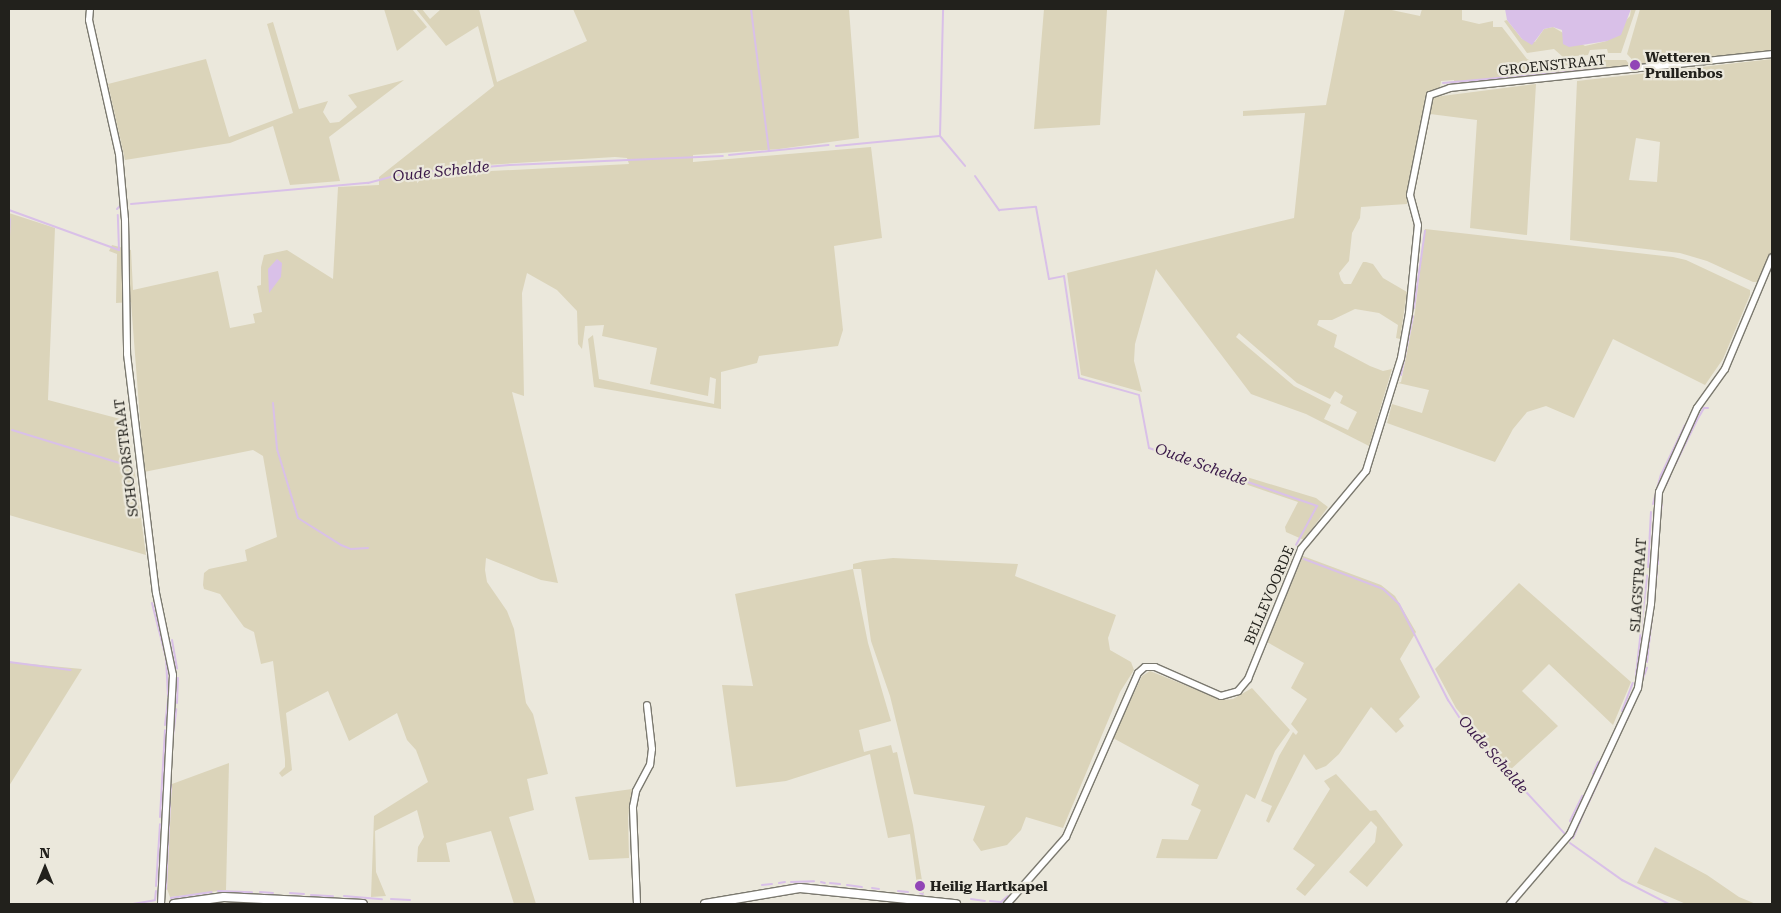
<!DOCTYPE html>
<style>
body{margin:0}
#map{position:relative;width:1781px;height:913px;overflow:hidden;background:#ebe8dc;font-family:"Roboto Serif",serif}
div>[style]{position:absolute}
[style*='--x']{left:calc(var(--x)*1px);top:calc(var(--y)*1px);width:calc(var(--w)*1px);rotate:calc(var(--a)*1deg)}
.green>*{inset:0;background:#dbd4ba}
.water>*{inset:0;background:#d9c0e8}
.stream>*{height:2px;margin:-1px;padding:0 1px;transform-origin:1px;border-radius:1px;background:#d9c0e8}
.roads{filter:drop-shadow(1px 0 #7b796f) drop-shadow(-1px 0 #7b796f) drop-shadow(0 1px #7b796f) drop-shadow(0 -1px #7b796f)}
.minor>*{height:6px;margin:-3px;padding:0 3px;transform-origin:3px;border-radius:3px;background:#fff}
.tertiary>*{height:8px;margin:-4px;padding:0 4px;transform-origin:4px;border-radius:4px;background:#fff}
.dots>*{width:14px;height:14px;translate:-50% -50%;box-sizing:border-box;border:2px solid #ebe8dc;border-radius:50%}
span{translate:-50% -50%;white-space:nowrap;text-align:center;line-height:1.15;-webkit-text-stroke:4.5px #ebe8dc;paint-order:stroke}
.poi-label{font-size:14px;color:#22211c;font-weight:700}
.left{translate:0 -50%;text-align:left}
.street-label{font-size:14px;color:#22211c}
.water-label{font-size:15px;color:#391848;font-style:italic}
.frame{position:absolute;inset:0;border:10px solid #22211c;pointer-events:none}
.north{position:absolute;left:20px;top:843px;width:50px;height:50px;-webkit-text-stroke:4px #ebe8dc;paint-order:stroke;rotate:0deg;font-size:14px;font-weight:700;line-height:20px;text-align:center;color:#22211c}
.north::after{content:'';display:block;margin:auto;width:18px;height:22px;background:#22211c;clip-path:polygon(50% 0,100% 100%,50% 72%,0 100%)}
</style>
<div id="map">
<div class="green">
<i style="clip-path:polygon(384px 9px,412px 9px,427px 27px,397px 51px)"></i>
<i style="clip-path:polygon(evenodd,416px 9px,422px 9px,430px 19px,441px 9px,479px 9px,497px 82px,587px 41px,573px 9px,849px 9px,859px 138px,779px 149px,693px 155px,693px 162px,871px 147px,882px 238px,834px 246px,843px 330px,838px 346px,759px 356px,757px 363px,721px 372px,721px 409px,594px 387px,588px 339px,593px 335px,599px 379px,714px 404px,716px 379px,710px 377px,708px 396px,650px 384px,657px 348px,602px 336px,604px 325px,585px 326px,582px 349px,578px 344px,577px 311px,557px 290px,527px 273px,522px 293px,524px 396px,512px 392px,558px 583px,541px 580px,486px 558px,485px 570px,487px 582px,507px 611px,514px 629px,526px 703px,533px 714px,548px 774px,527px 779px,534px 810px,509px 817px,536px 904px,514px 904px,491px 831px,446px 843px,450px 862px,417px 862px,418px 847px,424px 837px,417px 810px,375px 831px,376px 872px,386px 896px,371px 897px,374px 816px,428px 782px,416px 750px,407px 740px,397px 713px,349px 741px,328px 691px,286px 713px,292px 770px,282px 777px,279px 773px,285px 767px,285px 759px,273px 661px,261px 664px,254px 632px,244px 627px,220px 594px,204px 589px,203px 585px,204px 573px,209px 569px,247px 561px,245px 550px,277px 537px,263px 456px,253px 450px,144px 472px,131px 302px,116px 303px,117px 254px,109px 251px,112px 245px,131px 250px,133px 290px,218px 271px,230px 328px,255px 323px,253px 314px,262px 312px,257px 286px,261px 285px,261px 267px,264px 255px,287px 250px,333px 279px,338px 187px,379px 185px,379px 177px,494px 86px,478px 26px,446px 46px,416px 9px,615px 157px,627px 158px,629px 164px,453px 173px,453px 167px,615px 157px)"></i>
<i style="clip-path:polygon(1044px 9px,1107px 10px,1100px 125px,1034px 129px)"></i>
<i style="clip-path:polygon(evenodd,1345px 9px,1387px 9px,1420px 16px,1422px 9px,1462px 9px,1462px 20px,1479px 24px,1493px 21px,1493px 27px,1502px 27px,1527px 59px,1544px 67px,1545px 75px,1454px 84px,1454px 80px,1441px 81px,1440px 87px,1426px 97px,1407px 204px,1361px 207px,1360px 218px,1352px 233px,1349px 261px,1339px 273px,1341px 280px,1344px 284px,1351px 284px,1363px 262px,1366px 262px,1373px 264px,1383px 278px,1407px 292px,1400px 339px,1396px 338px,1398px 325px,1379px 313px,1355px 309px,1332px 320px,1319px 320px,1317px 325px,1337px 335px,1334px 347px,1370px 366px,1383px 371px,1392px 369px,1369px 446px,1306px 414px,1251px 394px,1156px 269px,1135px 344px,1134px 361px,1142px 392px,1081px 375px,1067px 273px,1294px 218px,1305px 113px,1243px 116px,1243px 111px,1326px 105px,1345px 9px,1239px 333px,1297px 383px,1330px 399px,1335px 391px,1343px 396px,1340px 403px,1357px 412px,1348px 430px,1324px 419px,1331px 405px,1294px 386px,1236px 337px,1239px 333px)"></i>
<i style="clip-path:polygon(1631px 9px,1636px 9px,1621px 53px,1608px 53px,1607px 49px,1590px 50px,1588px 55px,1563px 57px,1554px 49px,1527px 53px,1504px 21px,1507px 20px,1522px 39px,1535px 42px,1544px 29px,1553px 27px,1585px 46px,1607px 41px,1630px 16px)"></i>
<i style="clip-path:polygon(1640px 9px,1772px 9px,1772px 53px,1639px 67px,1627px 54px)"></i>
<i style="clip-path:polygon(273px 22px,299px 109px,328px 101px,323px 112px,330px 123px,339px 122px,357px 107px,348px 95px,404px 80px,329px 137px,340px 181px,290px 185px,273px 126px,230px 143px,125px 160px,108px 84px,206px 59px,229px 137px,293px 113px,267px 24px)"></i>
<i style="clip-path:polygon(evenodd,1772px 59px,1772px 251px,1760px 282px,1753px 282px,1707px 261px,1680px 253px,1570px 240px,1577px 81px,1772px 59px,1636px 138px,1660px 142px,1657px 182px,1629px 180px,1636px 138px)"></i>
<i style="clip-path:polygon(1567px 60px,1626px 60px,1629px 64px,1627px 68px,1549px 74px,1550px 69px)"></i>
<i style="clip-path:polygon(1536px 84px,1527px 235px,1470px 228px,1477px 120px,1430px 114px,1434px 97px)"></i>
<i style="clip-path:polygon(9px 213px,55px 228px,48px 400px,128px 421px,146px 555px,9px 515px)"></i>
<i style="clip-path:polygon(1425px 229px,1673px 257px,1686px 260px,1750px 290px,1750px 295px,1723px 359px,1705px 385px,1613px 339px,1574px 418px,1546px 406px,1527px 412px,1513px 429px,1495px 462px,1387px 423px,1392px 404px,1422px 413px,1429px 390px,1398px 383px,1401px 382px,1415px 312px)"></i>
<i style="clip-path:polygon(1214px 467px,1316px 498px,1328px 507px,1304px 540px,1286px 532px,1285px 527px,1298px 502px,1213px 473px)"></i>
<i style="clip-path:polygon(1303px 556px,1381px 585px,1395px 596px,1416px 632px,1400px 659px,1420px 697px,1399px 719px,1404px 726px,1396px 733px,1371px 707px,1339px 754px,1326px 766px,1316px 770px,1304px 754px,1269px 823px,1266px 821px,1272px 806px,1261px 801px,1279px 756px,1293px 732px,1296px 735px,1298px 732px,1291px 724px,1307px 699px,1291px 688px,1304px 663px,1267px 642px)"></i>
<i style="clip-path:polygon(893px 558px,1018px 564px,1015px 576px,1116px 615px,1108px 638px,1110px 650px,1131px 662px,1134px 670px,1120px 692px,1063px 828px,1026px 817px,1021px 830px,1007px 845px,981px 851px,973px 840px,985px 806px,914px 794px,890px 696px,871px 641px,861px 569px,853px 569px,868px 643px,891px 721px,859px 730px,864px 752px,891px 745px,893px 753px,897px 752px,913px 825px,924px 893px,918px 892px,910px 834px,888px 838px,870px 754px,786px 781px,736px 787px,722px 685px,753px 686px,735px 594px,853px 569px,853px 564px,865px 561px)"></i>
<i style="clip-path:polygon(1519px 583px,1631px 682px,1613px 725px,1549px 664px,1522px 691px,1558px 726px,1509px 771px,1456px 708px,1435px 669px)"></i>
<i style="clip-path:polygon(9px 662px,82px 669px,9px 786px)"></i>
<i style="clip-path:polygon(1150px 671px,1222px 700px,1233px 699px,1252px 688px,1290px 730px,1275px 751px,1255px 799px,1246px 794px,1217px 859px,1156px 858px,1162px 839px,1188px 840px,1201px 810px,1191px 805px,1199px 785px,1113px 738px,1142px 676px)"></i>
<i style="clip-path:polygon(229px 763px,226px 890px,170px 897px,167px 889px,172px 784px)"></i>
<i style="clip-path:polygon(1336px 774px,1370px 811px,1376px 810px,1403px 845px,1367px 887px,1349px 872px,1375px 842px,1377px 827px,1371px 821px,1305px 896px,1296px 889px,1315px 865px,1293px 849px,1330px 789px,1324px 781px)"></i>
<i style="clip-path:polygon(632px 789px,628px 818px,629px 858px,589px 860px,575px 797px)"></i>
<i style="clip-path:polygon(1655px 847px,1707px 875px,1739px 897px,1756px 904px,1686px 904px,1637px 883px)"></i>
</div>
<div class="water">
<i style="clip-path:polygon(1505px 9px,1631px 9px,1621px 35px,1607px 41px,1569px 47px,1563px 44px,1562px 30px,1553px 27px,1544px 29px,1532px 45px,1522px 39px,1507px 20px)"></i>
<i style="clip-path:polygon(277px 259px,282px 263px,281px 277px,269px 293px,268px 269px)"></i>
</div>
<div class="stream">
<i style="--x:751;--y:9;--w:143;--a:82.8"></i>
<i style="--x:1443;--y:83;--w:168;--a:-5.1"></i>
<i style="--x:940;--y:136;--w:127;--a:-88.6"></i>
<i style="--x:836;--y:146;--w:104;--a:-5.5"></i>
<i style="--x:940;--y:136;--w:39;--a:50"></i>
<i style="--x:729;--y:155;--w:100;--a:-5.8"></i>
<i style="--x:975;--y:176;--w:42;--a:54.8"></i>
<i style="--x:999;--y:210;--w:37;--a:-5"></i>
<i style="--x:1036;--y:207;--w:73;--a:79.8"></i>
<i style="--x:1049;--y:279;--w:15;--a:-11"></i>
<i style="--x:1064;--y:276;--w:103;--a:81.6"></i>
<i style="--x:1079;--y:378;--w:62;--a:15.8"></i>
<i style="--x:1139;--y:395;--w:54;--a:79.3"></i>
<i style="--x:1149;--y:448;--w:178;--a:19"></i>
<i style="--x:1317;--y:506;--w:44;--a:118.3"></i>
<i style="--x:131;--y:204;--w:238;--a:-5.1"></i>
<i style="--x:368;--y:183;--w:34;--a:-15"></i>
<i style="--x:401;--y:174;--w:109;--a:-4.7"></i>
<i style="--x:510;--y:165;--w:213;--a:-2.4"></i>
<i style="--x:117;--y:209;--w:4;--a:-45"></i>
<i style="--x:9;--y:210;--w:117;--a:20"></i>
<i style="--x:119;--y:250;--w:35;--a:-92"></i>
<i style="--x:9;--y:237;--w:18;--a:-87"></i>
<i style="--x:1414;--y:308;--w:78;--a:-81.9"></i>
<i style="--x:1401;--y:375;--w:60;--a:-78.5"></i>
<i style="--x:273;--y:403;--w:46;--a:85"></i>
<i style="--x:277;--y:449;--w:72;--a:73.1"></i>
<i style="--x:298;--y:518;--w:51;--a:32.1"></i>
<i style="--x:341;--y:545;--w:11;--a:22"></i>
<i style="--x:351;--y:549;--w:17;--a:-3"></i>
<i style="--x:12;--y:430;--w:126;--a:17.1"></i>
<i style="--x:1675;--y:465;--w:50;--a:-63.9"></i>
<i style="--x:1697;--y:420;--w:14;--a:-60"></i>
<i style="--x:1704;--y:408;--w:4;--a:0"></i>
<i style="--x:1666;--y:485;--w:10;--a:-66"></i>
<i style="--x:1653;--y:504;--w:30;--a:-75"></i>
<i style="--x:1661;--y:475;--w:55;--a:-64.4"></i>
<i style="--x:1660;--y:517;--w:12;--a:-81"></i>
<i style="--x:1658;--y:554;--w:10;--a:90"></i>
<i style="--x:1304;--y:559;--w:85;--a:20.8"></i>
<i style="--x:1383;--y:589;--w:22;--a:43"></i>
<i style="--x:1399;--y:604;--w:108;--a:63"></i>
<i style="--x:1448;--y:700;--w:31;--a:57"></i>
<i style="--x:1465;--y:726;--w:146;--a:47.2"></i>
<i style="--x:1648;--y:567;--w:55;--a:-86.9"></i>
<i style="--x:152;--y:603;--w:57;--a:75.7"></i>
<i style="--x:166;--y:658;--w:38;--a:87"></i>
<i style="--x:172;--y:640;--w:29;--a:80"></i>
<i style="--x:9;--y:662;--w:62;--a:7.5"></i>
<i style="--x:1647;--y:662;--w:92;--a:-83.7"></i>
<i style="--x:1636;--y:675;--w:100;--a:-83.7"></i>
<i style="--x:177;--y:703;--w:25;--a:-88"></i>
<i style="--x:1622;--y:711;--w:30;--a:-69"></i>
<i style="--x:1627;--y:720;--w:56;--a:-69"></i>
<i style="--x:165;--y:725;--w:25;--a:-83"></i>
<i style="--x:172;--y:744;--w:35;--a:-83"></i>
<i style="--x:1593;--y:774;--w:13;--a:-67"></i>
<i style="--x:170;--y:799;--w:14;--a:-86"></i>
<i style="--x:1587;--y:806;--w:38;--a:-65"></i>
<i style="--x:160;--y:817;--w:87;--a:-86.7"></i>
<i style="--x:1570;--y:821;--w:28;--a:-64"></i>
<i style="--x:1573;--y:838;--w:28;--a:-67"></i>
<i style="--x:1570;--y:843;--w:64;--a:35.4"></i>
<i style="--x:1622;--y:880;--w:53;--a:27.1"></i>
<i style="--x:791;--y:882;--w:23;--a:-2"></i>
<i style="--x:821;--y:882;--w:4;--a:14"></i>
<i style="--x:779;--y:883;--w:6;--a:-9"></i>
<i style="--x:830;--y:883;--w:10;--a:6"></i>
<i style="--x:762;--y:885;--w:10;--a:-6"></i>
<i style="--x:847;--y:885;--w:15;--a:8"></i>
<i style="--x:156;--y:886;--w:62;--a:-86.3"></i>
<i style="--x:872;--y:888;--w:7;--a:8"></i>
<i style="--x:166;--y:889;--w:87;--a:-87.4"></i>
<i style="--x:218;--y:891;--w:34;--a:2"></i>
<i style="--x:898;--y:891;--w:10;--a:6"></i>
<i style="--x:260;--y:892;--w:13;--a:4"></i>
<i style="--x:290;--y:893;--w:14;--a:4"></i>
<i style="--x:920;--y:893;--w:3;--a:18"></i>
<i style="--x:311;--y:895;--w:22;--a:3"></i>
<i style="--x:344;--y:896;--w:38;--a:5"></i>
<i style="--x:171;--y:898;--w:41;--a:-8.3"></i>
<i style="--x:391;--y:899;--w:19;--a:3"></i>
<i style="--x:971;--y:899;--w:14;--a:8"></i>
<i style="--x:990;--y:901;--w:11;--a:5"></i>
<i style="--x:1001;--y:902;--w:9;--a:-41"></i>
<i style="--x:133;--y:904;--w:22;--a:-10"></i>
<i style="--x:155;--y:900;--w:9;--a:-84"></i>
</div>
<div class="roads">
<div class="minor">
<i style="--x:90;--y:9;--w:11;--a:95"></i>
<i style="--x:89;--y:20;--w:137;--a:77.4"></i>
<i style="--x:119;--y:154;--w:66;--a:84.8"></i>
<i style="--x:125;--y:220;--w:134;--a:89.1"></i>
<i style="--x:127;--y:354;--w:241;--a:83.1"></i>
<i style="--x:156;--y:593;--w:84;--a:78.3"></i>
<i style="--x:173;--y:675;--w:229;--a:93"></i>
<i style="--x:637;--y:904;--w:97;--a:-92.4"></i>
<i style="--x:633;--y:807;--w:16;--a:-79"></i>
<i style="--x:636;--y:791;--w:30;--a:-62"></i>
<i style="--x:650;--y:765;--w:16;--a:-83"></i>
<i style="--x:652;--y:749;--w:44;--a:-96.5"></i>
<i style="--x:1007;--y:904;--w:89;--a:-48.6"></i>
<i style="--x:1066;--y:837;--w:179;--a:-66.3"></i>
<i style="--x:1138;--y:673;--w:9;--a:-41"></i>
<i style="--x:1145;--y:667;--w:10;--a:0"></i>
<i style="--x:1155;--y:667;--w:72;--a:23.7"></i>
<i style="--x:1221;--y:696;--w:18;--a:-16"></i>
<i style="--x:1238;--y:691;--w:16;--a:-50"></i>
<i style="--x:1248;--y:679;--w:140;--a:-67.8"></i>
<i style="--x:1301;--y:549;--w:102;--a:-50.2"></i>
<i style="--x:1366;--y:471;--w:118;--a:-72.8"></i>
<i style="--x:1401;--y:358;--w:46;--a:-79.9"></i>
<i style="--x:1409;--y:313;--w:88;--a:-84.2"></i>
<i style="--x:1418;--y:225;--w:31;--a:-105"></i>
<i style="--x:1410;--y:195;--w:102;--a:-78.7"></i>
<i style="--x:1430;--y:95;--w:21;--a:-19"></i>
<i style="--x:1450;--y:88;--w:324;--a:-6"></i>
<i style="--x:1510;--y:904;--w:92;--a:-49.4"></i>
<i style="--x:1570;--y:834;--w:161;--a:-65"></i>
<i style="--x:1638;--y:688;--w:85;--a:-81.2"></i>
<i style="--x:1651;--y:604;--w:112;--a:-85.9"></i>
<i style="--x:1659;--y:492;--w:92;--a:-65.7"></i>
<i style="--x:1697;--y:408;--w:48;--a:-54.3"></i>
<i style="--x:1725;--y:369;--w:121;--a:-67.2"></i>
</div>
<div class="tertiary">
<i style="--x:174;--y:904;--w:50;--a:-8"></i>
<i style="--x:224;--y:897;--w:139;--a:2.9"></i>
<i style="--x:705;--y:904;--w:96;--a:-9.6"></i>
<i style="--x:800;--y:888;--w:157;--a:5.9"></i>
</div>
</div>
<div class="dots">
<i style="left:1635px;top:65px;background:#9145b6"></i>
<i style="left:920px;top:886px;background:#9145b6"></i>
</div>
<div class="poi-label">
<span class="left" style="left:1645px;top:65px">Wetteren<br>Prullenbos</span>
<span class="left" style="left:930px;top:886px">Heilig Hartkapel</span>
</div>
<div class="street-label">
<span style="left:1552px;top:65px;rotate:-6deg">GROENSTRAAT</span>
<span style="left:126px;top:458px;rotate:-97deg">SCHOORSTRAAT</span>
<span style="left:1638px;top:585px;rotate:-86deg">SLAGSTRAAT</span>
<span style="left:1269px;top:595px;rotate:-67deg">BELLEVOORDE</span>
</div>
<div class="water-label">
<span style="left:441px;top:172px;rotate:-6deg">Oude Schelde</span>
<span style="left:1201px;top:465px;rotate:20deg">Oude Schelde</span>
<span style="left:1493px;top:755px;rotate:49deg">Oude Schelde</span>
</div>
<div class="frame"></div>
<div class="north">N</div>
</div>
